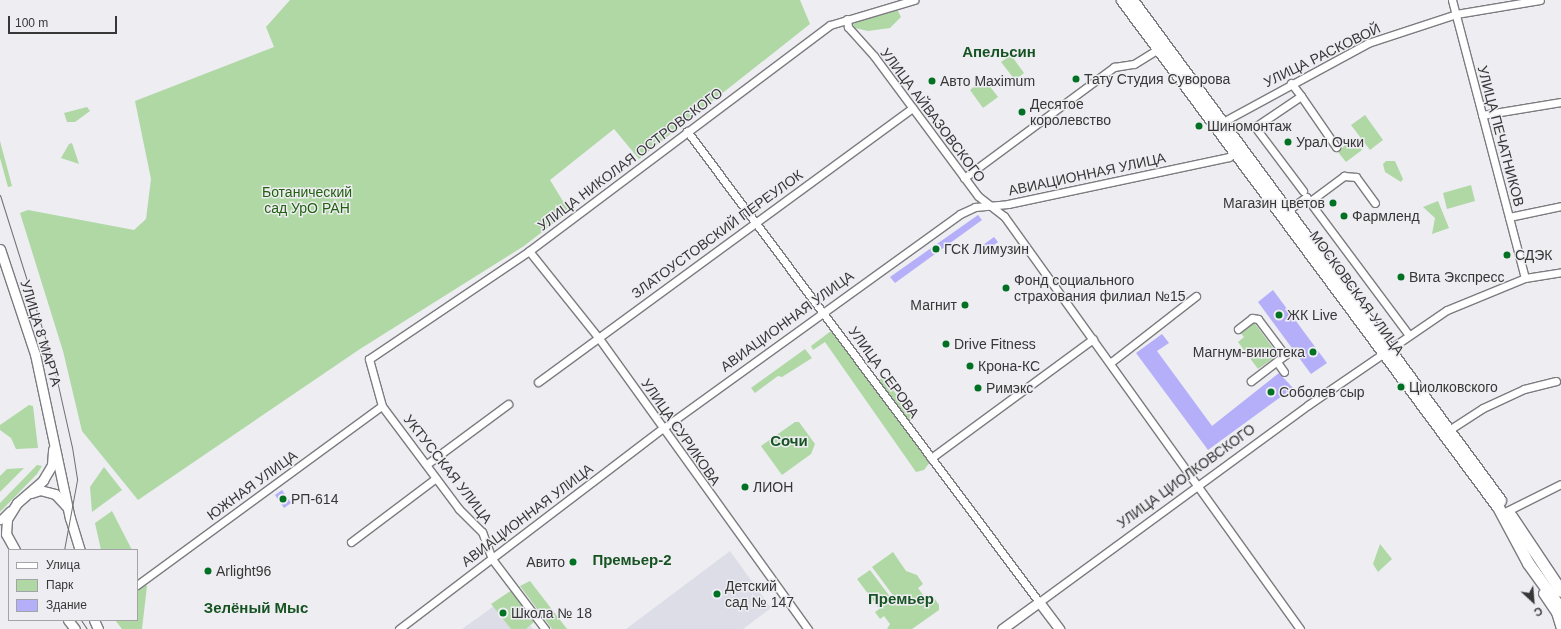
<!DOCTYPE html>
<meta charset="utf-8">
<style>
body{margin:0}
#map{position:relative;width:1561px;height:629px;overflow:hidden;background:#ededf2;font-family:Arial,sans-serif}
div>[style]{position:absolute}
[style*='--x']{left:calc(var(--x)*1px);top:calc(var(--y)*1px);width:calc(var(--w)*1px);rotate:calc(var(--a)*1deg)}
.built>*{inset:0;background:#dddde8}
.green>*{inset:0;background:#afd8a5}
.building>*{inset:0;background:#b4aff8}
.roads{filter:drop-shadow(1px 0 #7c7c80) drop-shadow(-1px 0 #7c7c80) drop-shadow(0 1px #7c7c80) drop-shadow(0 -1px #7c7c80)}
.street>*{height:7px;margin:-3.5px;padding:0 3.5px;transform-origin:3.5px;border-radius:3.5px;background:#fff}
.secondary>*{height:9px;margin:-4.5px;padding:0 4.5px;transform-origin:4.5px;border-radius:4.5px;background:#fff}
.primary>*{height:11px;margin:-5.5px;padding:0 5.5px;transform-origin:5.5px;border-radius:5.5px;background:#fff}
.tram>*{height:1px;margin:-0.5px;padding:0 0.5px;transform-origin:0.5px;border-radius:0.5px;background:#6f6f71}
.dots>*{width:11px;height:11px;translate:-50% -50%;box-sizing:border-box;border:2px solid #ededf2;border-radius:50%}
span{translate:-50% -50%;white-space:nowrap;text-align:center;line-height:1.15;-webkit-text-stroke:3px #ededf2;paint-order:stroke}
.street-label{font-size:14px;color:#373738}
.poi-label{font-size:14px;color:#373738}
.left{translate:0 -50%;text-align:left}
.right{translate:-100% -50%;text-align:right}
.park-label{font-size:14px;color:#205f0d}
.neighbourhood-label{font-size:15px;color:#175322;font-weight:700}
.legend{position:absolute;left:8px;top:549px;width:130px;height:72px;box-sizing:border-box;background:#ededf2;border:1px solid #a4a4a8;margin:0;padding:5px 7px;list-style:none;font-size:12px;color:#373738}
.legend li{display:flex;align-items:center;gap:8px;height:20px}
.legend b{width:20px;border:1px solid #a4a4a8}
.north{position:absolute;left:1513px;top:581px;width:40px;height:40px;-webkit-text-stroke:3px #ededf2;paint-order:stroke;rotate:154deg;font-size:11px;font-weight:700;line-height:16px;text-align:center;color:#373738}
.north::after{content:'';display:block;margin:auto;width:14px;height:18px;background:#373738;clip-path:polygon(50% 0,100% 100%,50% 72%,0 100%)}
.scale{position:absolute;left:8px;top:16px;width:109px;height:18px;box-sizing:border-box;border:2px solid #373738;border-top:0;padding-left:5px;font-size:12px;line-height:14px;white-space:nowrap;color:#373738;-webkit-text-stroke:3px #ededf2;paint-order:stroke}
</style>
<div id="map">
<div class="built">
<i style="clip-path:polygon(730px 551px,771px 608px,743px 629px,626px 629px)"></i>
<i style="clip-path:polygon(508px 596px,533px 629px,462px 629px)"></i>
</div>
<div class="green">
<i style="clip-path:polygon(290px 0,800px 0,810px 24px,639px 159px,614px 129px,550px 180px,569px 211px,524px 246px,360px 349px,138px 500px,82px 431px,63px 351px,20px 213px,28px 210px,134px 230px,146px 219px,151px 179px,135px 101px,274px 47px,266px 27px)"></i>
<i style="clip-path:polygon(897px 9px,901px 17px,890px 28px,868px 31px,855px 28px,853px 24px,860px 18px)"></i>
<i style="clip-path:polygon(1011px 55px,1024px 73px,1015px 80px,1001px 62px)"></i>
<i style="clip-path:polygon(984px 79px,998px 97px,983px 108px,970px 90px)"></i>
<i style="clip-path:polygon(87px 107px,90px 111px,75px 122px,67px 122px,64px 113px)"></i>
<i style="clip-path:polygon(1365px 115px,1383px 140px,1370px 150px,1351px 125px)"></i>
<i style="clip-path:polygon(1352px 138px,1362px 150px,1346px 162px,1338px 152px)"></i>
<i style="clip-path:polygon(0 141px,12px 186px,8px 187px,0 158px)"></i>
<i style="clip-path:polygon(72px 143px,79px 164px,61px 158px,69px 144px)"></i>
<i style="clip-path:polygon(1386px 161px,1395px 161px,1403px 179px,1401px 182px,1385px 172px,1383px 164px)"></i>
<i style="clip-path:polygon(1471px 185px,1475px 201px,1447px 209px,1443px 193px)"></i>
<i style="clip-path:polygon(1438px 201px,1449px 228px,1432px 234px,1435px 218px,1423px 207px)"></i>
<i style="clip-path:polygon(1253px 321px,1278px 355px,1258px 369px,1238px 342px,1244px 337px,1239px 331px)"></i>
<i style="clip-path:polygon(831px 331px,930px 462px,924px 470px,916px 472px,825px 342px,813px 350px,811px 346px)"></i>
<i style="clip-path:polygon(805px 349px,812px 358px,782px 377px,778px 376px,755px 393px,751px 388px)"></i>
<i style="clip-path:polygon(883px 376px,914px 419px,908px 421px,878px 382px)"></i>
<i style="clip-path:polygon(29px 405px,33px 406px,38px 448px,16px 449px,11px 438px,0 430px,0 425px)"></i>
<i style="clip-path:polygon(795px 422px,799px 422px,815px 444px,811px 454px,782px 475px,761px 446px)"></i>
<i style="clip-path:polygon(37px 465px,42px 466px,37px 474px,0 512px,0 503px)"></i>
<i style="clip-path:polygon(104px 467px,122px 490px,92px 512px,90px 487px)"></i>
<i style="clip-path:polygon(24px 468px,0 492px,0 476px,7px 469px)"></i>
<i style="clip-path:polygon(112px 511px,132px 550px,101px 550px,95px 523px)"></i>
<i style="clip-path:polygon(1380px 544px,1392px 559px,1378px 572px,1373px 564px)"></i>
<i style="clip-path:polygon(893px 552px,906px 571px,917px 575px,923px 584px,918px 588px,926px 599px,932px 595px,939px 605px,939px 610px,912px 629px,887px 629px,890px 624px,884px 616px,880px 619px,875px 612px,895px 598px,872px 567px)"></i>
<i style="clip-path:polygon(870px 570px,891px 598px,878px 607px,857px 579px)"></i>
<i style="clip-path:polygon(530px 581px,567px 629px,552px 629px,520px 586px)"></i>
<i style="clip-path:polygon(144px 584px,147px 586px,142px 629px,122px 629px,115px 620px,137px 620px,137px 589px)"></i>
<i style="clip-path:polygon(512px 590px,534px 622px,526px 629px,511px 629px,491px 604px)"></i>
</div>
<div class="building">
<i style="clip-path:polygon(978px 215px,982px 220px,895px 283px,890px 277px)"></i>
<i style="clip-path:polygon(994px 237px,998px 242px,980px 255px,976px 250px)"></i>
<i style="clip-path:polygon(1273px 290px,1327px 363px,1311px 374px,1258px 302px)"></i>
<i style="clip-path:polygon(1162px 334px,1169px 343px,1157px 351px,1212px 426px,1279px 373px,1293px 388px,1208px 450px,1136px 353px)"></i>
<i style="clip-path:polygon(282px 490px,291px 503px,284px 508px,275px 495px)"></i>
</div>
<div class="roads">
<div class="street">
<i style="--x:1452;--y:0;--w:287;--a:75.3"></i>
<i style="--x:847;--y:19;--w:8;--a:83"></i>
<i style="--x:848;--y:27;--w:39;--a:48"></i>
<i style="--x:874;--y:56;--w:174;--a:53.4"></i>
<i style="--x:978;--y:196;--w:33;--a:38"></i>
<i style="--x:1004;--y:216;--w:508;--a:54.37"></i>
<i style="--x:1291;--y:83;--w:16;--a:52"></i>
<i style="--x:1301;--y:96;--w:55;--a:146"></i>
<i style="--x:1255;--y:127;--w:80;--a:53.1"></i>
<i style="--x:1301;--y:96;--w:62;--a:55.5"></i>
<i style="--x:1482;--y:115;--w:80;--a:-9.3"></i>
<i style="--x:1219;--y:124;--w:170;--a:-28.5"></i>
<i style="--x:1368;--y:43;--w:93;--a:-18.2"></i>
<i style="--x:1456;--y:14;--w:85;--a:-9.5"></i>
<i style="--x:687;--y:131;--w:588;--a:53.23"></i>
<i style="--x:1039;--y:602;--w:333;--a:-36.2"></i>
<i style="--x:1308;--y:405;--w:168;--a:-34.4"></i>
<i style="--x:1447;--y:310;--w:84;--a:-22.3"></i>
<i style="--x:1525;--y:278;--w:36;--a:-9"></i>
<i style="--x:964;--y:178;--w:187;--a:-36.5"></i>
<i style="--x:1114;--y:67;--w:20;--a:-9"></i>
<i style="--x:1134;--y:64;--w:28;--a:-32"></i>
<i style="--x:1309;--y:202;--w:44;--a:-36.6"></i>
<i style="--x:1344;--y:176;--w:12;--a:5"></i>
<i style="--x:1356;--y:177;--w:32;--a:54"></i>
<i style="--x:1287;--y:211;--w:24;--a:-36"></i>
<i style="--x:1306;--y:197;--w:172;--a:53.3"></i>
<i style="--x:1509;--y:217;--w:53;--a:-11.9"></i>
<i style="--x:529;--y:251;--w:110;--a:51.3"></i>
<i style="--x:598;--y:337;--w:360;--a:54.3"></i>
<i style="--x:1238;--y:329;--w:18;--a:-38"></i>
<i style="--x:1252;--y:318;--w:6;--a:9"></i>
<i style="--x:1258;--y:319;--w:45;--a:53.1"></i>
<i style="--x:1285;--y:355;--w:43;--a:142.6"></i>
<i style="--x:1277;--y:362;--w:12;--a:55"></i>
<i style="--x:1110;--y:363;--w:109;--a:-37.9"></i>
<i style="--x:538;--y:382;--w:464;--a:-36.2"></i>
<i style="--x:1449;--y:430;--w:40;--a:-32.9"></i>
<i style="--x:1483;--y:408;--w:45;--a:-24.9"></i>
<i style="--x:1524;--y:389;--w:33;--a:-14"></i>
<i style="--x:931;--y:458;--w:201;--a:-36.3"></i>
<i style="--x:427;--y:464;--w:101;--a:-36.5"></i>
<i style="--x:1507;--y:511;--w:60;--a:-26.6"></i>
<i style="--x:0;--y:520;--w:13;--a:-45"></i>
<i style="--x:351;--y:542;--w:106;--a:-37"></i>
<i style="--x:137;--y:585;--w:303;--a:-36.2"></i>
<i style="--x:399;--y:629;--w:330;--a:-37.3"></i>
<i style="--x:662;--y:429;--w:367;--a:-35.8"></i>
<i style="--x:960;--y:214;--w:17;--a:-25"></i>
<i style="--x:975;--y:207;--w:33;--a:-5"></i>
<i style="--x:1008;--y:204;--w:226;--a:-12"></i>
<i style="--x:1229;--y:157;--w:11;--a:-49"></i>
<i style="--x:545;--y:629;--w:88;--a:-127.1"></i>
<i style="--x:492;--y:559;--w:29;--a:-110"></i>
<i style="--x:482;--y:532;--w:33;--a:-135"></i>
<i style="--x:459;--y:509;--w:129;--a:-126.8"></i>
<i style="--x:382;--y:406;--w:49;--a:-105.5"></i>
<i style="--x:369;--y:359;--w:193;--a:-34"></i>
<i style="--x:529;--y:251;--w:376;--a:-36.9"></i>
<i style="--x:830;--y:25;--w:88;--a:-16.6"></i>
</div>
<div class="secondary">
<i style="--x:0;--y:249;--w:111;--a:71.6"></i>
<i style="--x:35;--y:354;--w:168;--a:78"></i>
<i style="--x:70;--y:518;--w:34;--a:73"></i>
<i style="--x:31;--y:493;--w:9;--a:-18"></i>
<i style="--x:40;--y:490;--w:16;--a:15"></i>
<i style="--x:55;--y:494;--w:18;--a:47"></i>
<i style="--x:15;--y:550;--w:18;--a:-119"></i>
<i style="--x:6;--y:534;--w:15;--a:-86"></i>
<i style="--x:7;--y:519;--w:19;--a:-58"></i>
<i style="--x:17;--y:503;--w:35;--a:-41"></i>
<i style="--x:43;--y:480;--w:17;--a:-59"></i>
<i style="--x:52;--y:465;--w:16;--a:-86"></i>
<i style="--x:1543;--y:593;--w:23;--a:56"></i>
<i style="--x:1556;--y:612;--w:17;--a:73"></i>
<i style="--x:68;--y:620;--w:11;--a:52"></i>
<i style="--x:94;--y:620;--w:10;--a:66"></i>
<i style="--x:1002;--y:629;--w:46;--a:-36.1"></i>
<i style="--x:1039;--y:602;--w:34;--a:53"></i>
</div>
<div class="primary">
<i style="--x:1122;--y:0;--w:631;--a:53.44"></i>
<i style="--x:1498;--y:507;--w:64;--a:61.8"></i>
<i style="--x:1528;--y:563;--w:57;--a:54.3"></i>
<i style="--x:1132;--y:0;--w:621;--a:53.65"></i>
<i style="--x:1511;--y:516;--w:90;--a:56.3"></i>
</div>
</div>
<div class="tram">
<i style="--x:0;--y:195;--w:176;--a:72.5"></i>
<i style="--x:53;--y:363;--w:86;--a:77.3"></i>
<i style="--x:72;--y:447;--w:33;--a:81"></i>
<i style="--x:77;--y:480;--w:71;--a:100.5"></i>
<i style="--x:81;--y:620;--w:11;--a:56"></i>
</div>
<div class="dots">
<i style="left:1076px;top:79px;background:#007023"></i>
<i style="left:932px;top:81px;background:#007023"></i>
<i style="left:1022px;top:112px;background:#007023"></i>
<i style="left:1199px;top:126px;background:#007023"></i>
<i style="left:1288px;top:142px;background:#007023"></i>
<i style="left:1333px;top:203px;background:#007023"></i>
<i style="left:1344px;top:216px;background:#007023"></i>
<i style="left:936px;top:249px;background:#007023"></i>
<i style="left:1507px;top:255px;background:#007023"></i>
<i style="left:1401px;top:277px;background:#007023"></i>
<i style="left:1006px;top:288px;background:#007023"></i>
<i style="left:965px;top:305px;background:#007023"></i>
<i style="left:1279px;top:315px;background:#007023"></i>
<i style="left:946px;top:344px;background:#007023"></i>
<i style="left:1313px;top:352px;background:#007023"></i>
<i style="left:970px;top:366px;background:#007023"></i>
<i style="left:1401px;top:387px;background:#007023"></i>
<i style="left:978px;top:388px;background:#007023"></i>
<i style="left:1271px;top:392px;background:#007023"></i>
<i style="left:745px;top:487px;background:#007023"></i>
<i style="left:283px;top:499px;background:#007023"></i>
<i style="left:573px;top:562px;background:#007023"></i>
<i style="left:208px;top:571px;background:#007023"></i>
<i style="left:717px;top:594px;background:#007023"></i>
<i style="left:503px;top:613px;background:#007023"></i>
</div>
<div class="street-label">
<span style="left:1322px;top:55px;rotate:-26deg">УЛИЦА РАСКОВОЙ</span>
<span style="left:933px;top:115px;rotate:53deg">УЛИЦА АЙВАЗОВСКОГО</span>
<span style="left:1501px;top:136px;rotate:75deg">УЛИЦА ПЕЧАТНИКОВ</span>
<span style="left:630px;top:159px;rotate:-37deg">УЛИЦА НИКОЛАЯ ОСТРОВСКОГО</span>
<span style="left:1087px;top:174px;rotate:-12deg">АВИАЦИОННАЯ УЛИЦА</span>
<span style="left:717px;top:234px;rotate:-36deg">ЗЛАТОУСТОВСКИЙ ПЕРЕУЛОК</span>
<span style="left:1357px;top:293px;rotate:54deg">МОСКОВСКАЯ УЛИЦА</span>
<span style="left:787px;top:321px;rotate:-36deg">АВИАЦИОННАЯ УЛИЦА</span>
<span style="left:41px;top:333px;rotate:73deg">УЛИЦА 8 МАРТА</span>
<span style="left:884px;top:372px;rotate:54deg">УЛИЦА СЕРОВА</span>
<span style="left:681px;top:432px;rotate:55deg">УЛИЦА СУРИКОВА</span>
<span style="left:448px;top:469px;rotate:52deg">УКТУССКАЯ УЛИЦА</span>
<span style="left:1186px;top:476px;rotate:-36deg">УЛИЦА ЦИОЛКОВСКОГО</span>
<span style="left:252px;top:485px;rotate:-36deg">ЮЖНАЯ УЛИЦА</span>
<span style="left:527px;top:515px;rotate:-37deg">АВИАЦИОННАЯ УЛИЦА</span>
</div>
<div class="poi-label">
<span class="left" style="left:1084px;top:79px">Тату Студия Суворова</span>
<span class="left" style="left:940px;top:81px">Авто Maximum</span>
<span class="left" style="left:1030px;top:112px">Десятое<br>королевство</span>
<span class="left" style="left:1207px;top:126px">Шиномонтаж</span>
<span class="left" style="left:1296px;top:142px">Урал Очки</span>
<span class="right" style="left:1325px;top:203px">Магазин цветов</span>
<span class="left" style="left:1352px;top:216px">Фармленд</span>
<span class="left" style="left:944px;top:249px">ГСК Лимузин</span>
<span class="left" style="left:1515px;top:255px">СДЭК</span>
<span class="left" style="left:1409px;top:277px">Вита Экспресс</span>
<span class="left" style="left:1014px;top:288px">Фонд социального<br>страхования филиал №15</span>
<span class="right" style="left:957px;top:305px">Магнит</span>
<span class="left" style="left:1287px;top:315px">ЖК Live</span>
<span class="left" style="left:954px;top:344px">Drive Fitness</span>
<span class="right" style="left:1305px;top:352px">Магнум-винотека</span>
<span class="left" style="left:978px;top:366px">Крона-КС</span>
<span class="left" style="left:1409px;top:387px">Циолковского</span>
<span class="left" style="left:986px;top:388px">Римэкс</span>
<span class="left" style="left:1279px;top:392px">Соболев сыр</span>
<span class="left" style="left:753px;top:487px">ЛИОН</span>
<span class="left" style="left:291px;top:499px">РП-614</span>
<span class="right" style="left:565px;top:562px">Авито</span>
<span class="left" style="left:216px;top:571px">Arlight96</span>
<span class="left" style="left:725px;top:594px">Детский<br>сад № 147</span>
<span class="left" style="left:511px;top:613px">Школа № 18</span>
</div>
<div class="park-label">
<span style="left:307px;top:200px">Ботанический<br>сад УрО РАН</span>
</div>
<div class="neighbourhood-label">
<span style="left:999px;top:52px">Апельсин</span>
<span style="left:789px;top:441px">Сочи</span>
<span style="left:632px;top:560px">Премьер-2</span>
<span style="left:901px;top:599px">Премьер</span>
<span style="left:256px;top:608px">Зелёный Мыс</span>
</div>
<ul class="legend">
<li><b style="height:5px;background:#fff"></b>Улица</li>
<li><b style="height:11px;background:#afd8a5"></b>Парк</li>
<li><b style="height:11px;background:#b4aff8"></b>Здание</li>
</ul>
<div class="north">С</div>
<div class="scale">100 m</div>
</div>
